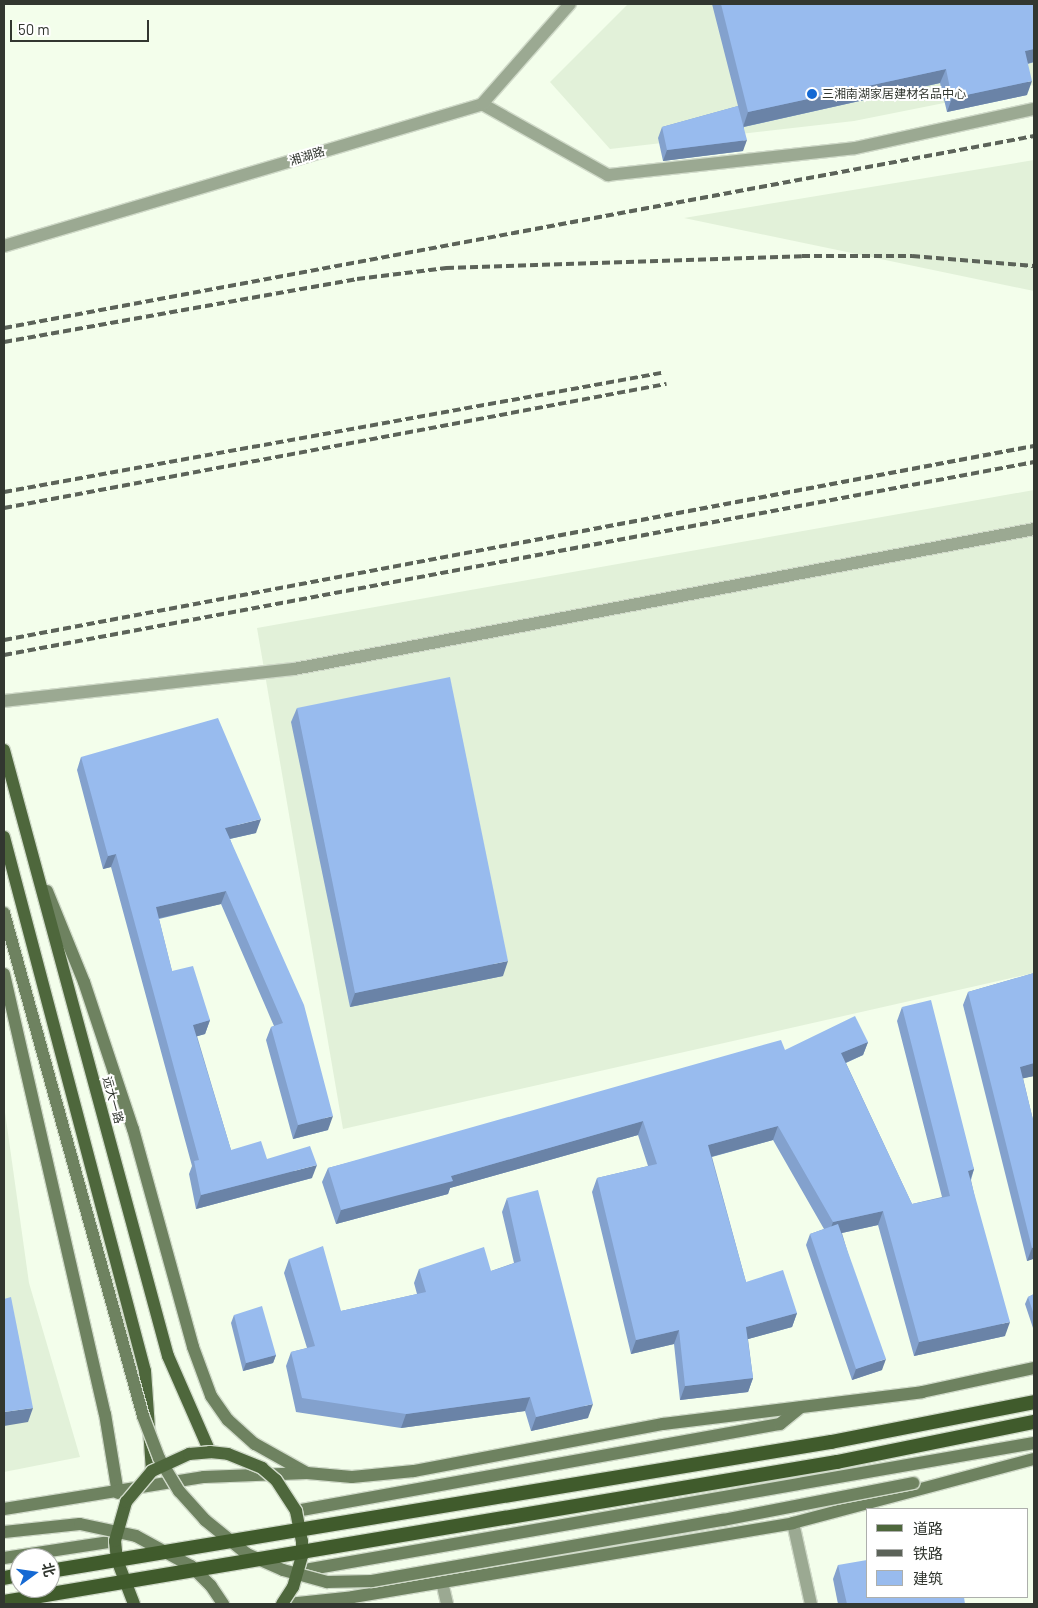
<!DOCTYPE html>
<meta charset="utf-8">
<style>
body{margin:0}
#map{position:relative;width:1038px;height:1608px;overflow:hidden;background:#f3feeb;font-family:Barlow,"Noto Sans SC",sans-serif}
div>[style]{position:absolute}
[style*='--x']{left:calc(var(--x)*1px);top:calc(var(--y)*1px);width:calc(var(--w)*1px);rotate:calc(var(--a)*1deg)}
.built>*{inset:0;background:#e2f1d9}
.roads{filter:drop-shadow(1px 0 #d0dac9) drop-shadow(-1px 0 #d0dac9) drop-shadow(0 1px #d0dac9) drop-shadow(0 -1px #d0dac9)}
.minor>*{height:12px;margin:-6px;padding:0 6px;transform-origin:6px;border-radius:6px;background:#9ba992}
.tertiary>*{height:12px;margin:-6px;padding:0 6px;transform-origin:6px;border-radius:6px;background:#9ba992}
.secondary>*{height:12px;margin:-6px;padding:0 6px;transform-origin:6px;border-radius:6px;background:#6e8260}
.primary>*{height:12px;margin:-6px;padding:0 6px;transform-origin:6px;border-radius:6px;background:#4e673c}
.trunk>*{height:14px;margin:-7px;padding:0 7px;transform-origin:7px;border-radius:7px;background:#405b2c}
.rail>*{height:4px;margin-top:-2px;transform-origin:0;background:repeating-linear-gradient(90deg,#5c6359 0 8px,transparent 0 12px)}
.bridges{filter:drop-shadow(1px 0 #d0dac9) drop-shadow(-1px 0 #d0dac9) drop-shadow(0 1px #d0dac9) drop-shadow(0 -1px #d0dac9)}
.secondary-bridge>*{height:12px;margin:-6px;padding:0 6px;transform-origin:6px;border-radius:6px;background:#6e8260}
.primary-bridge>*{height:12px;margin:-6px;padding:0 6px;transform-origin:6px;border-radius:6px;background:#4e673c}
.trunk-bridge>*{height:14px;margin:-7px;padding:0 7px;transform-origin:7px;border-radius:7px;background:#405b2c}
.wall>*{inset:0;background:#83a1cd}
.shaded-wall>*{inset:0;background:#6a83a7}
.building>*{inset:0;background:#98bbee}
.dots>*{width:14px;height:14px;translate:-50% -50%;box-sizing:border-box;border:2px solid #fff;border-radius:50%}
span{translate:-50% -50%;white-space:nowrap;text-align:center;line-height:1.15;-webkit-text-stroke:4px #fff;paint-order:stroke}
.poi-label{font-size:12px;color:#323730}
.left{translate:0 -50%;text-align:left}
.street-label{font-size:12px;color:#323730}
.frame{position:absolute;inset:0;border:5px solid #323730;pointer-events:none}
.legend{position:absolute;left:866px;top:1508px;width:162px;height:90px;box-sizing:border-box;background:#fff;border:1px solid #adafac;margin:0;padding:6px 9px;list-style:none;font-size:15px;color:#323730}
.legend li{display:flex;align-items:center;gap:10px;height:25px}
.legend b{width:25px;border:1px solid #adafac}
.north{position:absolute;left:10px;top:1548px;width:50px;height:50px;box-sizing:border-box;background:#fff;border:1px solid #adafac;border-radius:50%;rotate:76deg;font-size:14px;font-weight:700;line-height:20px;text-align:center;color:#323730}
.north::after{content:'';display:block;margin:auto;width:18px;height:22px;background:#1569d3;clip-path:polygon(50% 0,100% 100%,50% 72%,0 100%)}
.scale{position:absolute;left:10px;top:20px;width:139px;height:22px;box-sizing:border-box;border:2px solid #323730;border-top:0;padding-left:6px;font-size:15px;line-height:18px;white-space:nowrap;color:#323730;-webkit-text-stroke:4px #fff;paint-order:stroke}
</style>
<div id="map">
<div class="built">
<i style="clip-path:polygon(628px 4px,1034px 4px,1034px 85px,854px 121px,610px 149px,550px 82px)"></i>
<i style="clip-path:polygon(1034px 160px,1034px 291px,684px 218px)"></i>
<i style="clip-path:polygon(1034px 490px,1034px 973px,343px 1129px,257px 628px)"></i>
<i style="clip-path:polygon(4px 1105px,29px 1283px,80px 1457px,4px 1472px)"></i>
</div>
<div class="roads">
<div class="minor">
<i style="--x:482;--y:104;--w:145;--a:29.4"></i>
<i style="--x:608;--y:175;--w:248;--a:-6.2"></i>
<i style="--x:855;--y:148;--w:183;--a:-12.3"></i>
<i style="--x:4;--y:701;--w:292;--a:-6.3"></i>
<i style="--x:294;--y:669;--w:753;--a:-10.71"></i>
<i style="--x:793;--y:1523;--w:83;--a:77.5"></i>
<i style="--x:442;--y:1582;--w:23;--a:77"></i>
</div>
<div class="tertiary">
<i style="--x:4;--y:246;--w:499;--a:-16.5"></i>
<i style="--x:482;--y:104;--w:133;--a:-48.7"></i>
</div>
<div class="secondary">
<i style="--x:47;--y:891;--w:98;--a:67.9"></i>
<i style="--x:84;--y:982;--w:155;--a:71.6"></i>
<i style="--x:133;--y:1129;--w:226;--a:74.6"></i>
<i style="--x:193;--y:1347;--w:52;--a:69.8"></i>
<i style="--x:211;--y:1396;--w:29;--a:55"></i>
<i style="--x:228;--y:1420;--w:36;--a:42"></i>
<i style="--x:255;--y:1444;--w:57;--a:29.2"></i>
<i style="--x:4;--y:974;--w:451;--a:77.1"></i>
<i style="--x:105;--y:1414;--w:80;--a:80.7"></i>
<i style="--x:4;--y:1509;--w:203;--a:-9.1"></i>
<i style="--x:204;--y:1477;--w:103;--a:-2.2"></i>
<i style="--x:307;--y:1473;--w:45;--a:5.1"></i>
<i style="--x:352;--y:1477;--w:62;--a:-5.5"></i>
<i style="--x:414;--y:1471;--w:253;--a:-10.7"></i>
<i style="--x:663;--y:1424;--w:261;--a:-7"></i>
<i style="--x:922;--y:1392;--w:115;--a:-12.1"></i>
<i style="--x:296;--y:1511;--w:492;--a:-10.2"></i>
<i style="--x:780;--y:1424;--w:26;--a:-39"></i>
<i style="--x:4;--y:1558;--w:112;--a:-8.7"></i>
<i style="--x:299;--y:1571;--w:746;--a:-9.88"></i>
<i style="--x:288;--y:1604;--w:65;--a:-6.1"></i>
<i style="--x:353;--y:1597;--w:446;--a:-9.5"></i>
<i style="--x:793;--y:1523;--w:249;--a:-14.9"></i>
</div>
<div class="primary">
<i style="--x:4;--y:750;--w:628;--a:74.86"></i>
<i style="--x:168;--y:1356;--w:105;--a:66.4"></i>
<i style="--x:4;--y:837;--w:552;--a:75.21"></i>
<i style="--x:145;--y:1371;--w:100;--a:86"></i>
</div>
<div class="trunk">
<i style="--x:4;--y:1578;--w:16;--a:-11"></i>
</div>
</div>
<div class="rail">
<i style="--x:4;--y:328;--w:1048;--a:-10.56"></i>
<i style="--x:4;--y:342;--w:359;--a:-10.1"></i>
<i style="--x:357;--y:279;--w:90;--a:-7"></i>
<i style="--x:446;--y:268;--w:356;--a:-1.9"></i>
<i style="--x:802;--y:256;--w:110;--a:0"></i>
<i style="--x:912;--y:256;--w:122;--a:4.7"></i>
<i style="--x:4;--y:492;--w:668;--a:-10.27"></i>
<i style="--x:4;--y:508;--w:674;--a:-10.61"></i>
<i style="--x:4;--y:640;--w:1048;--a:-10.67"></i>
<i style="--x:4;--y:655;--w:1048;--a:-10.61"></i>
</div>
<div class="bridges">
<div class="secondary-bridge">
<i style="--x:4;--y:913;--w:522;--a:74.55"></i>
<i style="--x:143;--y:1416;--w:45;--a:69.1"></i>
<i style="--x:159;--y:1458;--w:39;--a:59"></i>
<i style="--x:179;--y:1491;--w:39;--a:48"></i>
<i style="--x:205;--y:1520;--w:54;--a:39"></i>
<i style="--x:247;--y:1554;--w:39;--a:24"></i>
<i style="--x:283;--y:1570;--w:46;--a:15.3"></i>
<i style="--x:327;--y:1582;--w:45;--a:-1.3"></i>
<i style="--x:372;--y:1581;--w:356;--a:-9.9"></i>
<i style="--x:723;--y:1520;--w:194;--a:-11"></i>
<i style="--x:4;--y:1532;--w:76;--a:-6"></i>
<i style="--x:80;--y:1524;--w:57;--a:12.1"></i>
<i style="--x:136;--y:1536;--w:63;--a:28.6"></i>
<i style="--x:191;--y:1566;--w:28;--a:45"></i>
<i style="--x:211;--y:1586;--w:22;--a:56"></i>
</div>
<div class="primary-bridge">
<i style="--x:134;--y:1604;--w:47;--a:-111.1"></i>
<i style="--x:117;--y:1560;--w:19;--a:-96"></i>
<i style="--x:115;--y:1541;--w:41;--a:-74.2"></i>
<i style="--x:126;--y:1502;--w:40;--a:-50"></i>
<i style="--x:152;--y:1471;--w:41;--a:-24.7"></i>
<i style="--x:189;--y:1454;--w:21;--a:-5"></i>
<i style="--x:210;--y:1452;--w:18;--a:6"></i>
<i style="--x:228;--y:1454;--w:37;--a:22"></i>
<i style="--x:262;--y:1468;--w:18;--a:41"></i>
<i style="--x:276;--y:1480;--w:37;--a:57"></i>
<i style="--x:296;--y:1511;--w:31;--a:79"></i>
<i style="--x:302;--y:1541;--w:15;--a:90"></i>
<i style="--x:302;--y:1556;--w:32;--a:106"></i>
<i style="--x:293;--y:1587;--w:20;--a:123"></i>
</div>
<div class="trunk-bridge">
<i style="--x:50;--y:1571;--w:792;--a:-9.38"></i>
<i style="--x:831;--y:1442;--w:207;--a:-11.1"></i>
<i style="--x:4;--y:1602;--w:845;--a:-9.54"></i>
<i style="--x:837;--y:1462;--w:201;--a:-11.5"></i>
</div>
</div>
<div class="wall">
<i style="clip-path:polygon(712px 4px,1034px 4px,1034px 62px,1028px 64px,1027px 95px,947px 112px,940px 83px,744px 127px,743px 151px,663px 161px,658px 138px,662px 127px,738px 106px)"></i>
<i style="clip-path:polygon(297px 708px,503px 976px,350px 1007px,291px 722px)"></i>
<i style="clip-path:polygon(81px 757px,256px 833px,230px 839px,328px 1130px,293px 1139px,266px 1040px,271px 1027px,274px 1026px,221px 904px,159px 919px,172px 971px,210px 1020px,205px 1034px,197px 1036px,231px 1150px,267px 1159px,312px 1178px,196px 1209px,189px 1174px,192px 1166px,111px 867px,103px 869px,77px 770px)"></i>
<i style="clip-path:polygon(1034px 973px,1034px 1076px,1023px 1078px,1034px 1124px,1034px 1263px,1033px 1259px,1027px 1261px,963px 1005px,968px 992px)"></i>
<i style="clip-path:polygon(902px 1007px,974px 1169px,971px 1180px,1005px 1336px,914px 1356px,878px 1225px,842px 1233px,882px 1370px,852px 1380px,806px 1245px,810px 1234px,824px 1229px,773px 1140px,712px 1157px,746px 1282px,797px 1313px,792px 1327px,748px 1339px,753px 1378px,748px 1392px,680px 1400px,674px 1344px,631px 1354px,592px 1192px,597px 1178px,648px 1166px,638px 1135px,450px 1188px,448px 1194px,336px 1224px,322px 1182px,328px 1168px,785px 1050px,868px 1042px,863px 1055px,846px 1063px,912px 1204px,942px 1197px,897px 1021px)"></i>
<i style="clip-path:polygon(507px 1198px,588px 1418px,531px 1431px,525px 1411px,401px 1428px,296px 1412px,286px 1366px,291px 1352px,307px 1348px,284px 1273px,289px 1259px,341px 1311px,417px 1294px,414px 1283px,419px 1269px,491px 1271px,514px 1263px,502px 1212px)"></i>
<i style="clip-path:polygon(1034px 1294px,1034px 1331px,1025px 1304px,1028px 1297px)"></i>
<i style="clip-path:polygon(234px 1315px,276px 1355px,273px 1363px,243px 1371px,231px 1323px)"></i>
<i style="clip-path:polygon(838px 1565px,965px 1604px,838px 1604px,833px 1579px)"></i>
</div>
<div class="shaded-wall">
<i style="clip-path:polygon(1034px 49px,1034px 62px,1020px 65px,1025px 51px)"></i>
<i style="clip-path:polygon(946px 69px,940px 83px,743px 127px,748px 112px)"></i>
<i style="clip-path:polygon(1032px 81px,1027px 95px,947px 112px,952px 98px)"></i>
<i style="clip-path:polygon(747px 140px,743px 151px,663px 161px,667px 150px)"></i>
<i style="clip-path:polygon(261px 819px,256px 833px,220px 841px,225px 828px)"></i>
<i style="clip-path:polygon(116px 854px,111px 867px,103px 869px,108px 856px)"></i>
<i style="clip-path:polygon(226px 891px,221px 904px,151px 920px,156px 907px)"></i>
<i style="clip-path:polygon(508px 961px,503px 976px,350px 1007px,355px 993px)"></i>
<i style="clip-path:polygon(210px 1020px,205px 1034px,188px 1039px,193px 1025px)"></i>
<i style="clip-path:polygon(868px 1042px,863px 1055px,836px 1067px,841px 1053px)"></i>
<i style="clip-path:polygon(1034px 1063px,1034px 1076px,1016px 1080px,1020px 1067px)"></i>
<i style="clip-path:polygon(333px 1116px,328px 1130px,293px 1139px,298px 1125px)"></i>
<i style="clip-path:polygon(643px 1121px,638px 1135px,450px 1188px,448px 1194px,336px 1224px,341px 1210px,451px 1176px)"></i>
<i style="clip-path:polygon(778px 1126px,773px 1140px,703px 1159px,708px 1145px)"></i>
<i style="clip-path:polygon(317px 1165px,312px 1178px,196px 1209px,201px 1195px)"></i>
<i style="clip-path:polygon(974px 1169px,969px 1183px,968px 1171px)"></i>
<i style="clip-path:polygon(883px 1211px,878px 1225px,828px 1236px,833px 1222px)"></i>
<i style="clip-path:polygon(1034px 1247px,1034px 1256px,1033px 1259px,1027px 1261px,1032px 1248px)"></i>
<i style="clip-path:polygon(797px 1313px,792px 1327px,741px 1341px,746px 1327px)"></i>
<i style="clip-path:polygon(1010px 1322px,1005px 1336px,914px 1356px,919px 1342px)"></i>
<i style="clip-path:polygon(679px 1330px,674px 1344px,631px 1354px,636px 1340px)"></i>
<i style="clip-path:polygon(276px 1355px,273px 1363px,243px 1371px,246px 1363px)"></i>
<i style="clip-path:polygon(886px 1359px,882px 1370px,852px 1380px,856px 1369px)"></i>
<i style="clip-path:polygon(753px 1378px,748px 1392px,680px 1400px,685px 1386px)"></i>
<i style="clip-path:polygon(530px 1397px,525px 1411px,401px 1428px,406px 1414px)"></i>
<i style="clip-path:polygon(593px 1404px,588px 1418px,531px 1431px,536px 1417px)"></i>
<i style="clip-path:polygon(33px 1408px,28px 1422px,4px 1426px,4px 1412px)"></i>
</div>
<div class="building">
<i style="clip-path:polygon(721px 4px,1034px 4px,1034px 49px,1025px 51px,1032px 81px,952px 98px,946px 69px,748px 112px)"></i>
<i style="clip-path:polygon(738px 106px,747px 140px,667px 150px,662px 127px)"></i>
<i style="clip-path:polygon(450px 677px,508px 961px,355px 993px,297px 708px)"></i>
<i style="clip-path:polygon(218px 718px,261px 819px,225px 828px,304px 1005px,333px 1116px,298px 1125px,271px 1027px,283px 1023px,226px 891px,156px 907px,172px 971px,193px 966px,210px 1020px,193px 1025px,231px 1150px,261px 1141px,267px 1159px,310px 1146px,317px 1165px,201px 1195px,194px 1161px,199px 1160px,116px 854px,108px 856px,81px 757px)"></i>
<i style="clip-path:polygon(1034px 973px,1034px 1063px,1020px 1067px,1034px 1124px,1034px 1247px,1032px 1248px,968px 992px)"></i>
<i style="clip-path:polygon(931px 1000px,974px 1169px,968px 1171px,1010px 1322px,919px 1342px,883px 1211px,833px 1222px,778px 1126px,708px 1145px,746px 1282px,783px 1270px,797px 1313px,746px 1327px,753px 1378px,685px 1386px,679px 1330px,636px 1340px,597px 1178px,657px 1164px,643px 1121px,451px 1176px,453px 1181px,341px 1210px,328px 1168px,781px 1040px,785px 1050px,855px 1016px,868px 1042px,841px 1053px,912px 1204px,950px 1196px,902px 1007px)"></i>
<i style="clip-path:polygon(538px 1190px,593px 1404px,536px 1417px,530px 1397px,406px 1414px,302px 1398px,291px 1352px,315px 1346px,289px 1259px,323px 1246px,341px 1311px,426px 1292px,419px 1269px,484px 1247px,491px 1271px,521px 1261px,507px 1198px)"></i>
<i style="clip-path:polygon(838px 1224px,886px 1359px,856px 1369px,810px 1234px)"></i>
<i style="clip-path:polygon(1034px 1294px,1034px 1315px,1028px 1297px)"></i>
<i style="clip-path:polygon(11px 1297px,33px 1408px,4px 1412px,4px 1299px)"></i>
<i style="clip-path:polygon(262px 1306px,276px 1355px,246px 1363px,234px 1315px)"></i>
<i style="clip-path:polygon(867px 1560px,867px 1597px,964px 1597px,965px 1604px,847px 1604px,838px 1565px)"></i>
</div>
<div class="dots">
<i style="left:812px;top:94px;background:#1569d3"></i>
</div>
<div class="poi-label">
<span class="left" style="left:822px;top:94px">三湘南湖家居建材名品中心</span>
</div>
<div class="street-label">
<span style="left:307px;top:156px;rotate:-17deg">湘湖路</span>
<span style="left:113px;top:1100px;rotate:75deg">远大一路</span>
</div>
<div class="frame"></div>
<ul class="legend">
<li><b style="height:6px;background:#4e673c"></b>道路</li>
<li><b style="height:6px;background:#5c6359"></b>铁路</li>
<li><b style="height:14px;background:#98bbee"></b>建筑</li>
</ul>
<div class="north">北</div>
<div class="scale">50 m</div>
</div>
